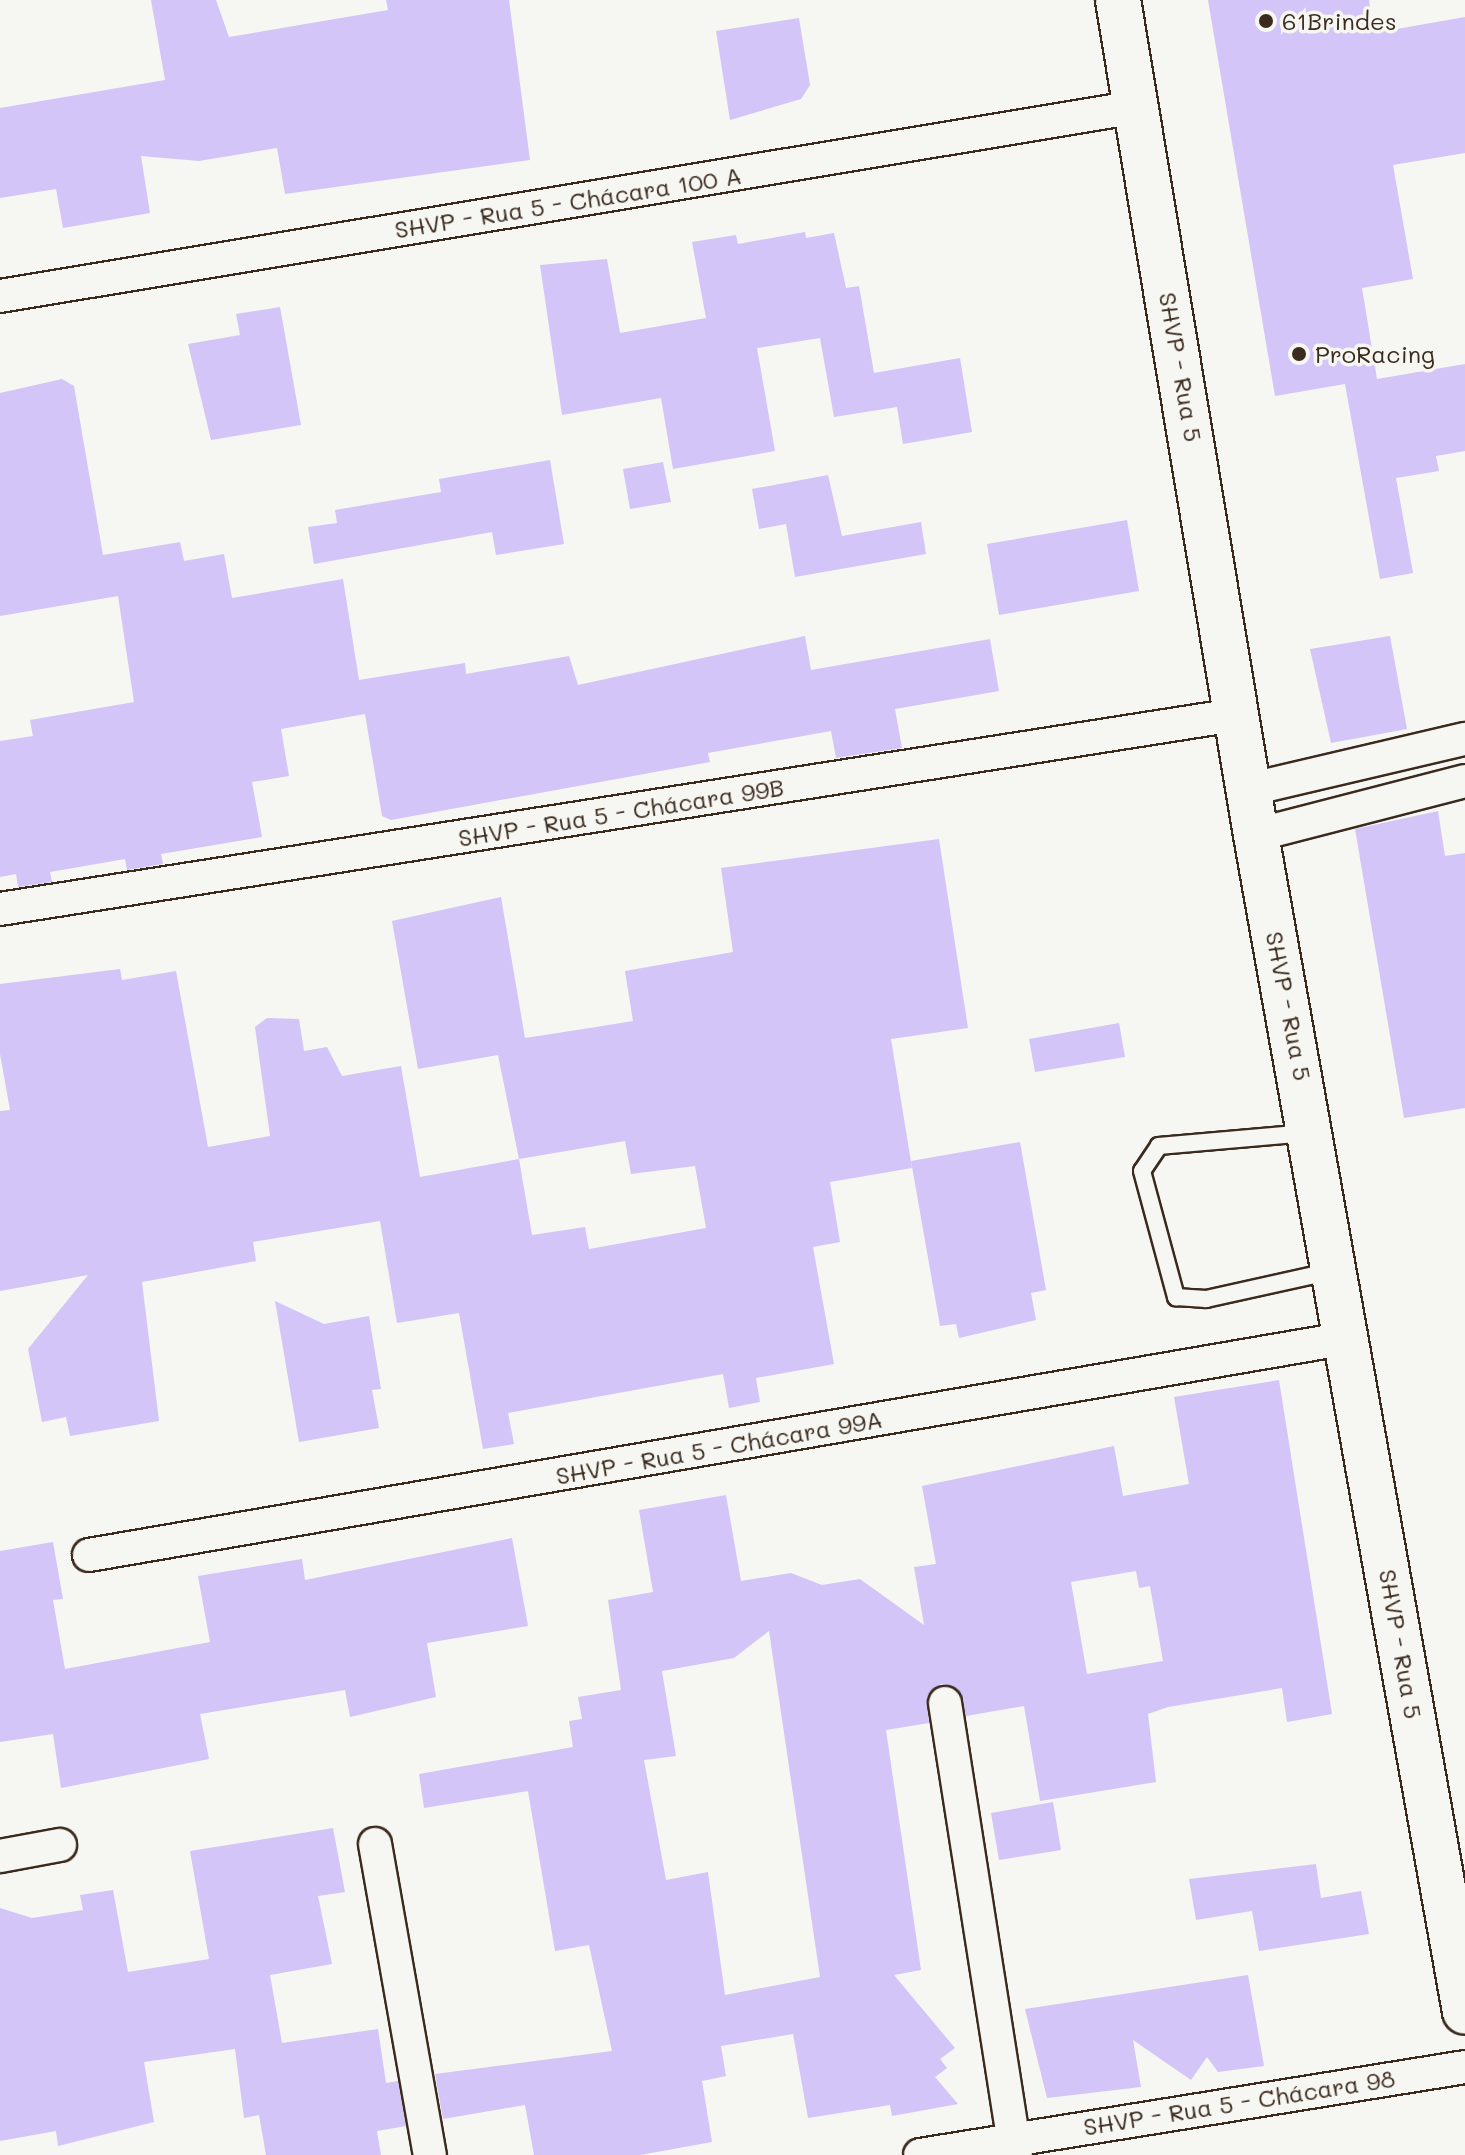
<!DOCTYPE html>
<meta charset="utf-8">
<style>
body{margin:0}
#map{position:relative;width:1465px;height:2155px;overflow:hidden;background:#f6f6f2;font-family:Mali,sans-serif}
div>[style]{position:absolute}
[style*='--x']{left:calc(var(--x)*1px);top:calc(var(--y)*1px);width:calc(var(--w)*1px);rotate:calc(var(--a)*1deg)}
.building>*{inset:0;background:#d3c5f7}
.roads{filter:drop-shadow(2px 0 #3b2a1e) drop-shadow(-2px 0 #3b2a1e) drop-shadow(0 2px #3b2a1e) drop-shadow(0 -2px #3b2a1e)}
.lane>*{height:16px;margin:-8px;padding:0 8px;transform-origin:8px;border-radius:8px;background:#f6f6f2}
.street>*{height:32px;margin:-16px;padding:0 16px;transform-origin:16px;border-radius:16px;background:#f6f6f2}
.secondary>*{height:44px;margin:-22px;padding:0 22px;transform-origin:22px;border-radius:22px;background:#f6f6f2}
.dots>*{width:22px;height:22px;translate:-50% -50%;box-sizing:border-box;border:4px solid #f6f6f2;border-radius:50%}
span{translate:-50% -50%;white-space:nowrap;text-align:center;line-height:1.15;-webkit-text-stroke:7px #f6f6f2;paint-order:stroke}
.poi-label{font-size:24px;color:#3b2a1e}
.left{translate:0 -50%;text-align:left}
.street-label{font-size:24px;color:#3b2a1e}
</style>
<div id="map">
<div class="building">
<i style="clip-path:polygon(151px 0,216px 0,229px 37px,388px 10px,386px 0,509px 0,530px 160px,285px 194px,277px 148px,199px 161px,141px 156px,150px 213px,63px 228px,56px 189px,0 198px,0 108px,165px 80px)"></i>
<i style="clip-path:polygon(1208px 0,1369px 0,1374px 33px,1465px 17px,1465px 153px,1393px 165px,1413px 279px,1362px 288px,1377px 379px,1465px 364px,1465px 451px,1436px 456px,1439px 471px,1396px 478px,1413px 573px,1380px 579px,1345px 384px,1275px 396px)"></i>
<i style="clip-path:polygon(799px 18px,810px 85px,801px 99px,730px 120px,716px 31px)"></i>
<i style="clip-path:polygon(805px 232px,806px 238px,834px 233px,846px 288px,859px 286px,874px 373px,960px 358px,972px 432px,903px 444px,897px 407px,834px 417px,820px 338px,757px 348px,775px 451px,673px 469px,661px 398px,562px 415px,540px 265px,607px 259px,620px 333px,706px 318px,692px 242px,736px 235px,738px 244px)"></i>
<i style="clip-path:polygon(280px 307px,301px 425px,211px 440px,188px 344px,240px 335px,236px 314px)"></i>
<i style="clip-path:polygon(62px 379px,74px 386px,103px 555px,180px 542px,184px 561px,224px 554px,232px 598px,343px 579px,359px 680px,465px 663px,466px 674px,569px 656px,578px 685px,805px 636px,811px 670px,990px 639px,999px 691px,895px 709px,902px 748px,836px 758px,831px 731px,708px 753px,710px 762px,391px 820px,382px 816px,365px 714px,281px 729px,289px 776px,252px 782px,262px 837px,161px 854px,163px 864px,127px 870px,125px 859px,50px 872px,52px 882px,18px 887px,16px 874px,0 877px,0 741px,33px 736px,30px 720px,134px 702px,118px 596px,0 616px,0 393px)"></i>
<i style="clip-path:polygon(550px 460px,564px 544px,496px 555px,492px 532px,314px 564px,308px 527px,337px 523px,335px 510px,441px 492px,439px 479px)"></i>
<i style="clip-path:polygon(663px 462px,671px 502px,630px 509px,623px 469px)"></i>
<i style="clip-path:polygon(828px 475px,842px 536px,921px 522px,926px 554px,795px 577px,786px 524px,759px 529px,752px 489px)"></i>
<i style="clip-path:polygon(1127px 520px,1139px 591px,999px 615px,987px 544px)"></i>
<i style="clip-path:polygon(1390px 636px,1407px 729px,1331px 743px,1310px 649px)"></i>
<i style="clip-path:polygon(1438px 811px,1445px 856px,1465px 853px,1465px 1108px,1404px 1118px,1355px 829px)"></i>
<i style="clip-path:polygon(evenodd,939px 839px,968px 1028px,891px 1039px,912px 1168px,830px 1182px,840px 1242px,813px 1247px,834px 1364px,756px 1378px,760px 1402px,729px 1408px,723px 1374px,508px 1413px,514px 1444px,483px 1449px,459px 1313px,397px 1323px,380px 1221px,253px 1242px,256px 1261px,142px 1282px,159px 1421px,70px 1436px,66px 1417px,42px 1422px,28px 1349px,88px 1275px,0 1291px,0 1111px,10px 1110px,0 1054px,0 984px,120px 969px,122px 980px,176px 971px,208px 1147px,270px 1136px,255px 1027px,267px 1018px,299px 1019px,304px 1051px,327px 1047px,342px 1076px,401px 1066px,420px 1177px,519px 1159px,498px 1055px,418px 1069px,392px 921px,501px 897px,525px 1038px,596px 1027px,633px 1021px,625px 971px,733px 952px,721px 868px,939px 839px,625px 1141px,631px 1174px,695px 1166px,706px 1228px,589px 1249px,585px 1227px,532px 1235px,519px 1159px,625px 1141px)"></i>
<i style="clip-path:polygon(1119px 1023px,1125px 1057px,1035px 1072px,1029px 1039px)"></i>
<i style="clip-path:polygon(1020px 1142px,1046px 1290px,1031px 1293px,1036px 1320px,959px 1338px,956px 1324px,940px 1326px,911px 1161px)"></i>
<i style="clip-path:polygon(275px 1301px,324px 1324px,369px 1316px,381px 1389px,372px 1390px,379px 1428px,299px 1442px)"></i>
<i style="clip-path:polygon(evenodd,1279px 1380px,1332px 1714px,1287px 1722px,1282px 1688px,1168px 1707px,1148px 1714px,1156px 1782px,1040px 1801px,1024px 1706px,966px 1716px,960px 1692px,941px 1684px,927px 1697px,929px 1723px,886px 1730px,921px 1970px,894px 1975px,955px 2048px,940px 2059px,947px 2068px,935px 2077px,958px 2104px,892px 2116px,890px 2105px,808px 2118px,793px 2034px,721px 2046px,726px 2076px,702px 2081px,712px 2142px,640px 2155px,534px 2155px,525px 2105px,443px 2119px,435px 2074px,612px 2051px,589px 1945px,555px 1951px,528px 1791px,424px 1808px,419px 1774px,573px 1747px,569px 1721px,582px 1719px,578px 1697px,621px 1690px,608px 1600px,653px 1592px,639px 1510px,726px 1495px,741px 1581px,791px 1573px,822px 1585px,860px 1579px,924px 1625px,914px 1567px,936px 1564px,922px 1486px,1114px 1446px,1123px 1496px,1189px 1484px,1174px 1397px,1279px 1380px,1136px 1571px,1139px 1588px,1150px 1586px,1163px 1661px,1087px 1674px,1071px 1582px,1136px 1571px,1279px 1380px,769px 1631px,820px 1977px,725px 1995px,708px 1872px,666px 1880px,644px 1760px,676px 1756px,662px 1671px,734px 1658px,769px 1631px)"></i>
<i style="clip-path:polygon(512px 1538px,528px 1626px,427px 1643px,436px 1697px,350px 1717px,345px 1690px,200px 1714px,209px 1759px,61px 1788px,53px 1734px,0 1742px,0 1551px,53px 1542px,63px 1599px,53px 1600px,65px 1669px,210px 1642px,198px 1576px,302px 1559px,305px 1580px)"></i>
<i style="clip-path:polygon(1053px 1802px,1061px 1850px,999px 1860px,991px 1813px)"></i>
<i style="clip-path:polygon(333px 1828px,345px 1892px,318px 1896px,332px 1964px,270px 1975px,282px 2043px,378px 2029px,386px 2083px,398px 2081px,406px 2126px,377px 2131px,381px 2155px,266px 2155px,259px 2115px,244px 2118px,235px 2049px,144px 2062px,154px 2122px,58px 2146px,56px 2131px,0 2141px,0 1908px,32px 1918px,83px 1910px,80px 1895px,113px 1890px,128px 1972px,209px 1959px,190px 1851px)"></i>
<i style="clip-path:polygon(1316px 1864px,1321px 1898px,1361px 1891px,1369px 1934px,1259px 1951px,1252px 1911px,1196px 1920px,1189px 1879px)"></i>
<i style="clip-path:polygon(1248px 1975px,1264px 2066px,1218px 2072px,1207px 2057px,1191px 2080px,1133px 2040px,1141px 2087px,1047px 2098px,1025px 2009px)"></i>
</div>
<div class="roads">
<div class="lane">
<i style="--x:1307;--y:1133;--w:149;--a:175"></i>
<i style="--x:1159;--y:1146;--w:30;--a:124"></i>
<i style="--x:1142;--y:1171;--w:131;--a:74.9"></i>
<i style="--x:1176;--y:1297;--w:30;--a:4"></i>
<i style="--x:1206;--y:1299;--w:129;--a:-12.5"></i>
</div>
<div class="street">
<i style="--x:0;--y:296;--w:1153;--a:-9.44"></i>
<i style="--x:1251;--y:789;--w:220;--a:-13.2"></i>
<i style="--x:1256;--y:835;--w:216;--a:-14.5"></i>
<i style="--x:0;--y:909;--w:1256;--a:-8.93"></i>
<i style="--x:89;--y:1555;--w:1278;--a:-9.78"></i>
<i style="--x:945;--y:1703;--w:458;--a:81.1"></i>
<i style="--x:375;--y:1844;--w:316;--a:80"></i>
<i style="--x:0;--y:1856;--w:61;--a:-10.4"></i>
<i style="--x:920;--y:2155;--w:552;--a:-9.17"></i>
</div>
<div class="secondary">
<i style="--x:1118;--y:0;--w:846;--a:80.62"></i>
<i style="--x:1256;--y:835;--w:1195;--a:79.93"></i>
</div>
</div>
<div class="dots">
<i style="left:1266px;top:21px;background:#3b2a1e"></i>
<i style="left:1299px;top:354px;background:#3b2a1e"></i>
</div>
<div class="poi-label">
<span class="left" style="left:1282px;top:21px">61Brindes</span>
<span class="left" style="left:1315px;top:354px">ProRacing</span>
</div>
<div class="street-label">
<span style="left:568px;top:202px;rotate:-9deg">SHVP - Rua 5 - Chácara 100 A</span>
<span style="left:1181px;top:367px;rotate:80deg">SHVP - Rua 5</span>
<span style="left:621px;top:812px;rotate:-9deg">SHVP - Rua 5 - Chácara 99B</span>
<span style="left:1289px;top:1006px;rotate:79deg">SHVP - Rua 5</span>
<span style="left:719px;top:1447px;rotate:-10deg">SHVP - Rua 5 - Chácara 99A</span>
<span style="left:1401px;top:1644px;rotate:80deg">SHVP - Rua 5</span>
<span style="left:1239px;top:2102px;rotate:-9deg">SHVP - Rua 5 - Chácara 98</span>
</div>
</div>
